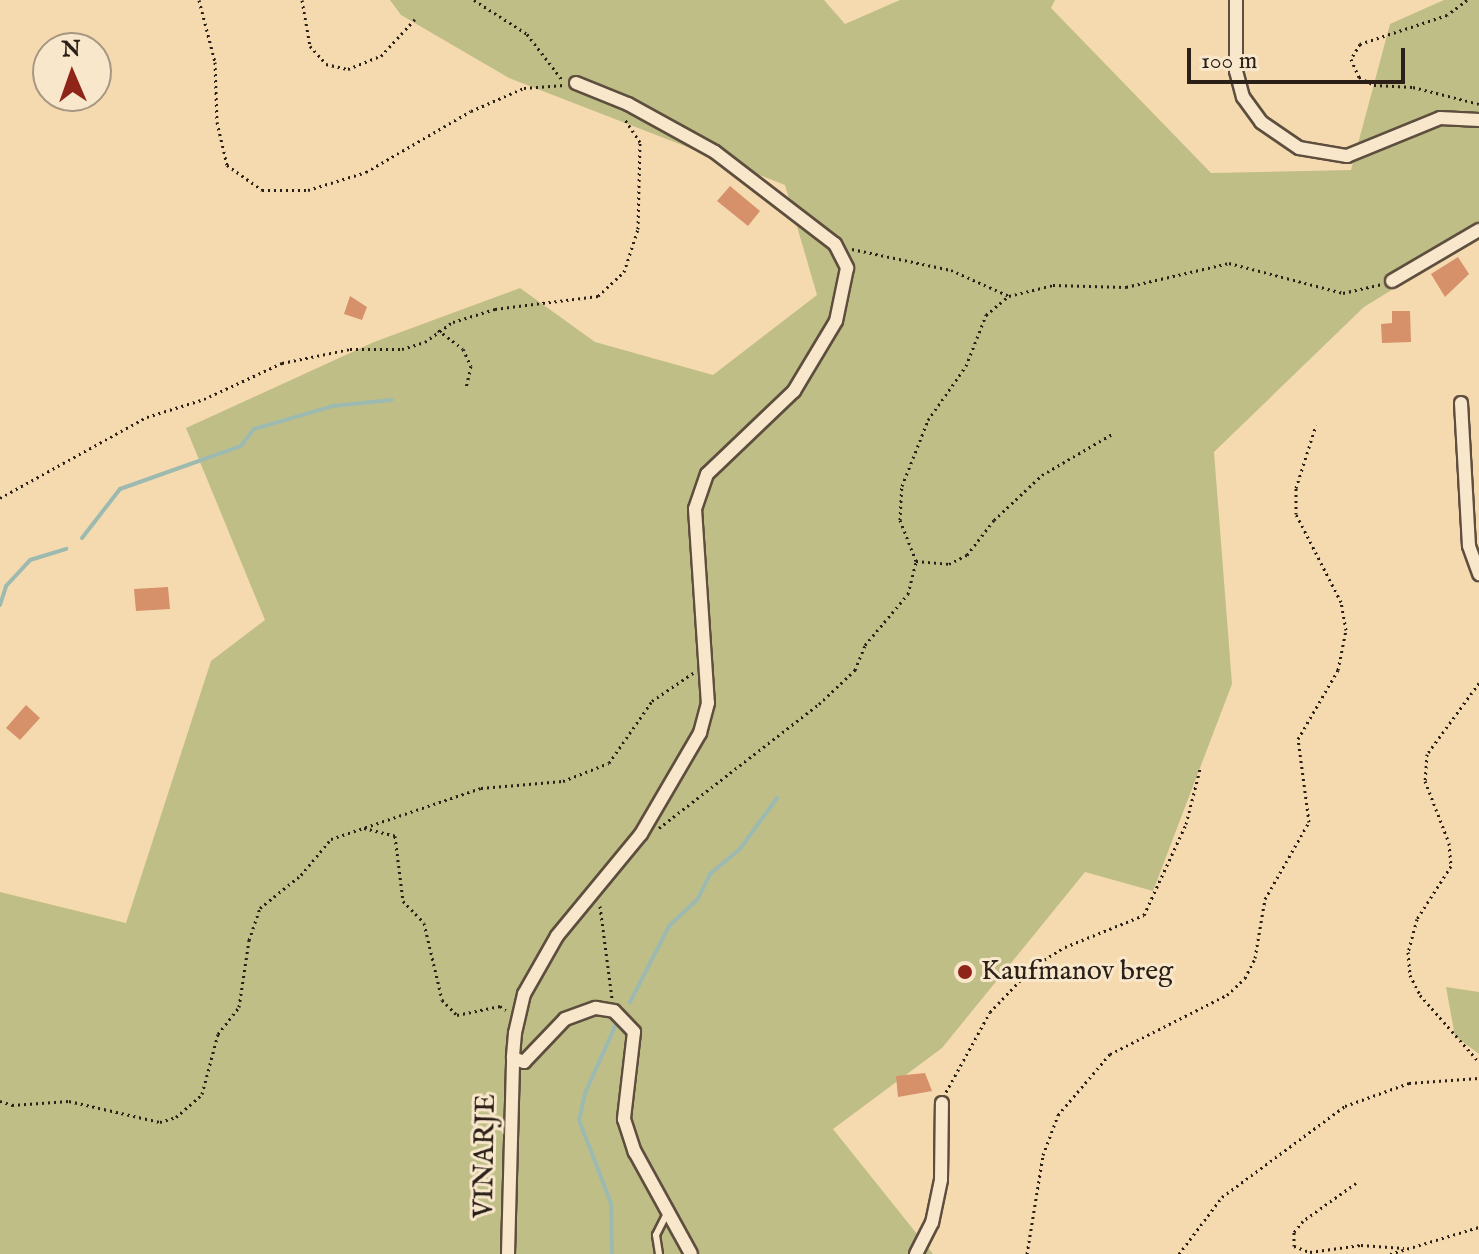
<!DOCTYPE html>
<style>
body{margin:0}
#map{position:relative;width:1479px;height:1254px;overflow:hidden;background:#f5daaf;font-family:"IM FELL English",serif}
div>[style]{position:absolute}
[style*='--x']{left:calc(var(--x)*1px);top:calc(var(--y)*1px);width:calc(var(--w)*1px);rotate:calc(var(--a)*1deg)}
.green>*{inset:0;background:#c0be87}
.stream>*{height:4px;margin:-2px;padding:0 2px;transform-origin:2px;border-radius:2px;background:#9dbab0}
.building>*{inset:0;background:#d6916b}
.path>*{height:3px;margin-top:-1.5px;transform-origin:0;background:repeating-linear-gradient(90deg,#2a2018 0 2px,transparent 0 6px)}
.roads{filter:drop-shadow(2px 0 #5d4e3e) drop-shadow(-2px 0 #5d4e3e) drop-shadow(0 2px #5d4e3e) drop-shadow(0 -2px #5d4e3e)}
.service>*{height:6px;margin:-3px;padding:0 3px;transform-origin:3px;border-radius:3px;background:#f8e7cb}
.minor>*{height:12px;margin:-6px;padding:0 6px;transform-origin:6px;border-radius:6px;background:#f8e7cb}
.dots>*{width:22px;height:22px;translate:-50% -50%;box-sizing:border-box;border:4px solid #f8e7cb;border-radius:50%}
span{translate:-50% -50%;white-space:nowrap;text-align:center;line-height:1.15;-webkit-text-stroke:6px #f8e7cb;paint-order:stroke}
.poi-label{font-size:28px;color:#2a2018}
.left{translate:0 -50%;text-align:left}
.street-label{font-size:28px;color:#2a2018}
.north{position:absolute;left:32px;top:32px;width:80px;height:80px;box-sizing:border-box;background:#f8e7cb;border:2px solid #a69783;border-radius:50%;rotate:358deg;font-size:22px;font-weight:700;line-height:32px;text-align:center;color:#2a2018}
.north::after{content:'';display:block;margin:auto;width:28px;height:36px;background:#8f2418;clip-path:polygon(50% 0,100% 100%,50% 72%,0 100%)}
.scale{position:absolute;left:1187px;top:48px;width:218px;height:36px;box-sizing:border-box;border:4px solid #2a2018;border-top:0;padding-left:10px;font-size:24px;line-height:28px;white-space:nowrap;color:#2a2018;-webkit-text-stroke:6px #f8e7cb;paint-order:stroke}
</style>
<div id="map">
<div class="green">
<i style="clip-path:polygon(390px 0,824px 0,845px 24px,900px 0,1055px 0,1051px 8px,1211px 173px,1351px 170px,1390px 24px,1444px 0,1479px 0,1479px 236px,1364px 307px,1214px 452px,1232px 684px,1153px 891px,1085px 872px,942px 1048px,833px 1129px,933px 1254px,0 1254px,0 892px,126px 923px,211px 661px,265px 620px,186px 428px,374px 342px,520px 288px,595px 342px,713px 375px,817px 295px,785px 185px,509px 78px,401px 15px)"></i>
<i style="clip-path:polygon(1446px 987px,1479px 992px,1479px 1054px,1455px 1036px)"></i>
</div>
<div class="stream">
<i style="--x:82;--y:538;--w:62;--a:-52.2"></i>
<i style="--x:120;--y:489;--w:128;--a:-19.6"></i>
<i style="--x:241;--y:446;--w:21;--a:-53"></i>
<i style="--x:254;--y:429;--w:82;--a:-16.2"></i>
<i style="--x:333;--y:406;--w:59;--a:-5.8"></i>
<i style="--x:0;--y:605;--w:20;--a:-72"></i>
<i style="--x:6;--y:586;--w:35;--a:-47"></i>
<i style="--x:30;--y:560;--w:38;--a:-17"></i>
<i style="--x:630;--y:1002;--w:85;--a:-62.8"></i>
<i style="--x:669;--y:926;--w:38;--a:-43"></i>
<i style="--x:697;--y:900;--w:29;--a:-63"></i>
<i style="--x:710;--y:874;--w:39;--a:-40"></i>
<i style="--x:740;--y:849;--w:63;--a:-54"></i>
<i style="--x:612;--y:1254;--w:51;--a:-91.1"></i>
<i style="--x:611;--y:1203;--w:89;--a:-111.1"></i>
<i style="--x:579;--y:1120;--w:28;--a:-77"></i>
<i style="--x:585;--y:1093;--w:78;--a:-65.7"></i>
</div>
<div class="building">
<i style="clip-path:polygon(730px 186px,760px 211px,748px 226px,717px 201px)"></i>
<i style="clip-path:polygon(1458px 257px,1469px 274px,1445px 297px,1431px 274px)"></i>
<i style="clip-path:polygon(350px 296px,367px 307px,362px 320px,344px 314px)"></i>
<i style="clip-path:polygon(1392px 311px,1410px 311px,1411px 342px,1382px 343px,1381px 324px,1392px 323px)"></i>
<i style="clip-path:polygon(168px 587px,170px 609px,136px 611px,134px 589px)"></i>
<i style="clip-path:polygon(26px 705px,40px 718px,20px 740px,6px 728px)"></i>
<i style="clip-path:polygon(925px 1073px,932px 1091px,898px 1097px,896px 1076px)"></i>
</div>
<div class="path">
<i style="--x:199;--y:0;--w:64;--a:75.5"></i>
<i style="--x:215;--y:62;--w:60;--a:88.1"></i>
<i style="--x:217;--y:122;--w:44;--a:76.9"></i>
<i style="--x:227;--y:165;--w:43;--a:35.5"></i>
<i style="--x:262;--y:190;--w:46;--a:0"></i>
<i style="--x:308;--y:190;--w:61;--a:-17.2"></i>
<i style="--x:366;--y:172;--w:121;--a:-30.2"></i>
<i style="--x:471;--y:111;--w:58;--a:-23.5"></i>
<i style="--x:524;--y:88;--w:40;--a:-4.3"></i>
<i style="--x:302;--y:0;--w:47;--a:80.1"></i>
<i style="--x:310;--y:46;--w:24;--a:48"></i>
<i style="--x:326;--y:64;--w:23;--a:13"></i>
<i style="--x:348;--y:69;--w:35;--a:-22"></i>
<i style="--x:381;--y:56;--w:50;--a:-47.4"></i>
<i style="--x:474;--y:0;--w:63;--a:32.7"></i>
<i style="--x:527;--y:34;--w:59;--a:52.5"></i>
<i style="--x:1467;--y:0;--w:25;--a:143"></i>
<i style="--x:1447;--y:15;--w:92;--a:161.6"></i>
<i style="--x:1360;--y:44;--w:17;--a:121"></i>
<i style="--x:1351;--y:59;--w:20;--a:66"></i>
<i style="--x:1359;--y:77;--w:17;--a:28"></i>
<i style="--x:1374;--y:85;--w:39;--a:3"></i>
<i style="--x:1413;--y:87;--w:68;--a:14.4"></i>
<i style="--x:852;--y:249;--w:101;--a:12"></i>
<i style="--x:951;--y:270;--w:64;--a:24.1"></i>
<i style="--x:438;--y:330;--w:31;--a:37"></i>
<i style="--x:463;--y:349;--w:19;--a:65"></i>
<i style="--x:471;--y:366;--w:23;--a:103"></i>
<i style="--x:0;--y:498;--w:168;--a:-28.9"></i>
<i style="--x:147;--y:417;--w:60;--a:-17.5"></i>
<i style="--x:204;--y:399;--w:86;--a:-24.8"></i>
<i style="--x:282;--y:363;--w:69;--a:-11.6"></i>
<i style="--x:350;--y:349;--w:52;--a:0"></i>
<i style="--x:402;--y:349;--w:24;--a:-17"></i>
<i style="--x:425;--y:342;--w:34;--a:-36"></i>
<i style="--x:453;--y:322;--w:44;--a:-17.2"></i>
<i style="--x:495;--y:309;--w:104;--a:-7.2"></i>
<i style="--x:598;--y:296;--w:35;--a:-43"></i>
<i style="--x:624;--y:272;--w:45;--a:-72"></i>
<i style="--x:638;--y:229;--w:87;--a:-88.7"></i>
<i style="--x:640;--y:142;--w:29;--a:-124"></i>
<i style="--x:916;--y:561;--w:33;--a:5"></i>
<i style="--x:949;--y:564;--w:20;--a:-27"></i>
<i style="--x:967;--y:555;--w:44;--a:-52.4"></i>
<i style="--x:994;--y:520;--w:66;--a:-43.2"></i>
<i style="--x:1042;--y:475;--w:83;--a:-30.3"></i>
<i style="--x:1479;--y:683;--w:88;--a:126.2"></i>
<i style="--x:1427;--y:754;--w:27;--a:94"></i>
<i style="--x:1425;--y:781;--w:66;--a:68.8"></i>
<i style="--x:1449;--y:843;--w:23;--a:85"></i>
<i style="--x:1451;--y:866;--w:63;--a:122.7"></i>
<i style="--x:1417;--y:919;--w:34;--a:105"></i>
<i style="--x:1408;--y:952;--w:23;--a:85"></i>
<i style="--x:1410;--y:975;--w:22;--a:63"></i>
<i style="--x:1420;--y:995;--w:89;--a:48.6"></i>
<i style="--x:364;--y:828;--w:32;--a:14"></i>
<i style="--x:395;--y:836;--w:65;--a:83"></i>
<i style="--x:403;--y:901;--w:30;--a:46"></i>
<i style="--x:424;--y:923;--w:79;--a:76.8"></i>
<i style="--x:442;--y:1000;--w:21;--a:45"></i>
<i style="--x:457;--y:1015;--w:44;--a:-11.8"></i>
<i style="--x:500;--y:1006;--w:7;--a:34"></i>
<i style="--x:659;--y:828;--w:202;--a:-37.8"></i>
<i style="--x:819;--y:704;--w:50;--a:-43.4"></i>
<i style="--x:855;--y:670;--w:27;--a:-68"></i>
<i style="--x:865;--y:645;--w:67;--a:-49.9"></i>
<i style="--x:908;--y:594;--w:34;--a:-76"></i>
<i style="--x:916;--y:561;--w:44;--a:-111.3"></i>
<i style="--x:900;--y:520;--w:34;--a:-87"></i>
<i style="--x:902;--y:486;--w:71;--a:-68.5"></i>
<i style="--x:928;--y:420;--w:66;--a:-54.9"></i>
<i style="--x:966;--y:366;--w:55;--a:-68.6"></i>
<i style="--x:986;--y:315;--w:30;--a:-40"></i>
<i style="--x:1009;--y:296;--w:45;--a:-14"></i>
<i style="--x:1053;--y:285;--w:73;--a:1.6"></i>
<i style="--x:1126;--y:287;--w:106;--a:-13.1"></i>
<i style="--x:1229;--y:263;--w:118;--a:14.7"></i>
<i style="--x:1343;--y:293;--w:39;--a:-13"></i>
<i style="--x:600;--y:906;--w:93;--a:82.6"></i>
<i style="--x:946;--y:1092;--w:91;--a:-61.2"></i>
<i style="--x:990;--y:1012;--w:64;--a:-46.3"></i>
<i style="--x:1034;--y:966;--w:36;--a:-32"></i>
<i style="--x:1065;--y:947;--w:85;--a:-22.1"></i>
<i style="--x:1144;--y:915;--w:100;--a:-65.2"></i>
<i style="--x:1186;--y:824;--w:57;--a:-75.7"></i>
<i style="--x:0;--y:1101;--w:13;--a:18"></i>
<i style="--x:12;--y:1105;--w:57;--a:-4"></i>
<i style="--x:69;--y:1101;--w:93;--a:13"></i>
<i style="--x:160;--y:1122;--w:17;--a:-17"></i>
<i style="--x:176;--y:1117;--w:35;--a:-41"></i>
<i style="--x:202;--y:1094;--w:62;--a:-75.1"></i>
<i style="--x:218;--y:1034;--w:34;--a:-52"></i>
<i style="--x:239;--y:1007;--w:68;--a:-81.5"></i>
<i style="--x:249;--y:940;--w:34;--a:-71"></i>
<i style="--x:260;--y:908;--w:53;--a:-38.8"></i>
<i style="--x:301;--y:875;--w:47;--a:-50.2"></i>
<i style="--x:331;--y:839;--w:158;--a:-18.8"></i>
<i style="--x:481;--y:788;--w:82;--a:-4.9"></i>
<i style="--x:563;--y:781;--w:49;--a:-21.4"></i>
<i style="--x:609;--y:763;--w:75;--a:-55.3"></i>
<i style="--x:652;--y:701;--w:50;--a:-34.3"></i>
<i style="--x:1356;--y:1183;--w:65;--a:144.4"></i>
<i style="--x:1303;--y:1221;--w:14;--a:129"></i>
<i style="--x:1294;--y:1232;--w:14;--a:90"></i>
<i style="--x:1294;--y:1246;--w:17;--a:21"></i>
<i style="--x:1310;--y:1252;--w:51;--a:-7.8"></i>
<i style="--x:1361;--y:1245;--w:43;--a:4"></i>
<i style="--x:1027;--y:1254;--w:100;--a:-80.8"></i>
<i style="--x:1043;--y:1155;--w:43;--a:-69.4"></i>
<i style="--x:1058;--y:1115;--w:80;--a:-49.6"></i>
<i style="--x:1110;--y:1054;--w:131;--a:-26.8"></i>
<i style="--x:1227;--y:995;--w:25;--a:-43"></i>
<i style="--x:1245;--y:978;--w:22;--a:-63"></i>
<i style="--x:1255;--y:958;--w:60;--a:-80.4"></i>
<i style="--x:1265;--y:899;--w:89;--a:-60.3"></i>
<i style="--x:1309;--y:822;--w:84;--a:-97.5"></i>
<i style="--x:1298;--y:739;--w:80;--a:-59.9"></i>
<i style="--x:1338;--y:670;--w:41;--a:-78.7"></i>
<i style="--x:1346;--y:630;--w:28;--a:-100"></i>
<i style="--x:1341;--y:602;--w:99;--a:-117.1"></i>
<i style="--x:1296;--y:514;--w:26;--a:-90"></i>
<i style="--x:1296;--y:488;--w:66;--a:-72.4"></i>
<i style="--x:1179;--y:1254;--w:71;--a:-53"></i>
<i style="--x:1222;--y:1197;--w:153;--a:-36.5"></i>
<i style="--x:1345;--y:1106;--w:68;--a:-19.8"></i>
<i style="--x:1409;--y:1083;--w:70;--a:-4.1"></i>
<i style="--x:1390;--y:1254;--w:93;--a:-16.9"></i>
</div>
<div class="roads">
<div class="service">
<i style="--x:659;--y:1254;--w:19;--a:-99"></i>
<i style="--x:656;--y:1235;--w:27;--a:-63"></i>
</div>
<div class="minor">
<i style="--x:1236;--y:0;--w:71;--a:90"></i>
<i style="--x:1236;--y:71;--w:27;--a:75"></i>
<i style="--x:1243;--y:97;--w:31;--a:54"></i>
<i style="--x:1261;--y:122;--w:46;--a:34.4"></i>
<i style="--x:1299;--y:148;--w:49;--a:9.5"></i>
<i style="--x:1347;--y:156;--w:100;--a:-22.2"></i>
<i style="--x:1440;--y:118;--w:39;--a:3"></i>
<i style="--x:576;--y:83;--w:56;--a:22"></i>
<i style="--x:628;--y:104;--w:99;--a:28.9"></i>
<i style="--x:715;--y:152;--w:151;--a:37.5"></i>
<i style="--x:835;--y:244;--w:27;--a:63"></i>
<i style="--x:847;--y:268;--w:54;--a:101.7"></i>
<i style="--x:836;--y:321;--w:82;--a:121"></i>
<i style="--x:794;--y:391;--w:120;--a:136.3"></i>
<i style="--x:707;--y:474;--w:37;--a:109"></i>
<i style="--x:695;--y:509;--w:194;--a:86.2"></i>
<i style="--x:708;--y:703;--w:31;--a:105"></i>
<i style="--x:700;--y:733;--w:117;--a:120.3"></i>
<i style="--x:641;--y:834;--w:132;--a:129.5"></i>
<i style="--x:557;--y:936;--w:67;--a:119.6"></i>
<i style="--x:524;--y:994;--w:40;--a:103"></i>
<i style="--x:515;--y:1033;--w:25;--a:95"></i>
<i style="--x:513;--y:1058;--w:12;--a:20"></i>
<i style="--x:524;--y:1062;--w:59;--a:-46.4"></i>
<i style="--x:565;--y:1019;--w:33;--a:-20"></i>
<i style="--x:596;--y:1008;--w:18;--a:9"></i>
<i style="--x:614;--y:1011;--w:29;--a:46"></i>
<i style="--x:634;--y:1032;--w:88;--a:96.6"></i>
<i style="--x:624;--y:1119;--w:35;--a:72"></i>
<i style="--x:635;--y:1152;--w:116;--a:61.2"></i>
<i style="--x:1392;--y:281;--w:101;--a:-30.4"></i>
<i style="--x:1461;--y:403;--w:143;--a:86.8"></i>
<i style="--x:1469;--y:546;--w:30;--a:70"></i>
<i style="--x:508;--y:1254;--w:196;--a:-88.5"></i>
<i style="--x:916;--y:1254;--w:35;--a:-63"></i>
<i style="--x:932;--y:1223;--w:44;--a:-78.2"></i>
<i style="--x:941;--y:1180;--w:77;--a:-89.3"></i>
</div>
</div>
<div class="dots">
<i style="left:965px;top:972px;background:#8f2418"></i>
</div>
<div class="poi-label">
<span class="left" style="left:981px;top:972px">Kaufmanov breg</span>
</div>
<div class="street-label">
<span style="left:486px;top:1156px;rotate:-89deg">VINARJE</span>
</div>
<div class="north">N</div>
<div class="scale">100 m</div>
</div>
